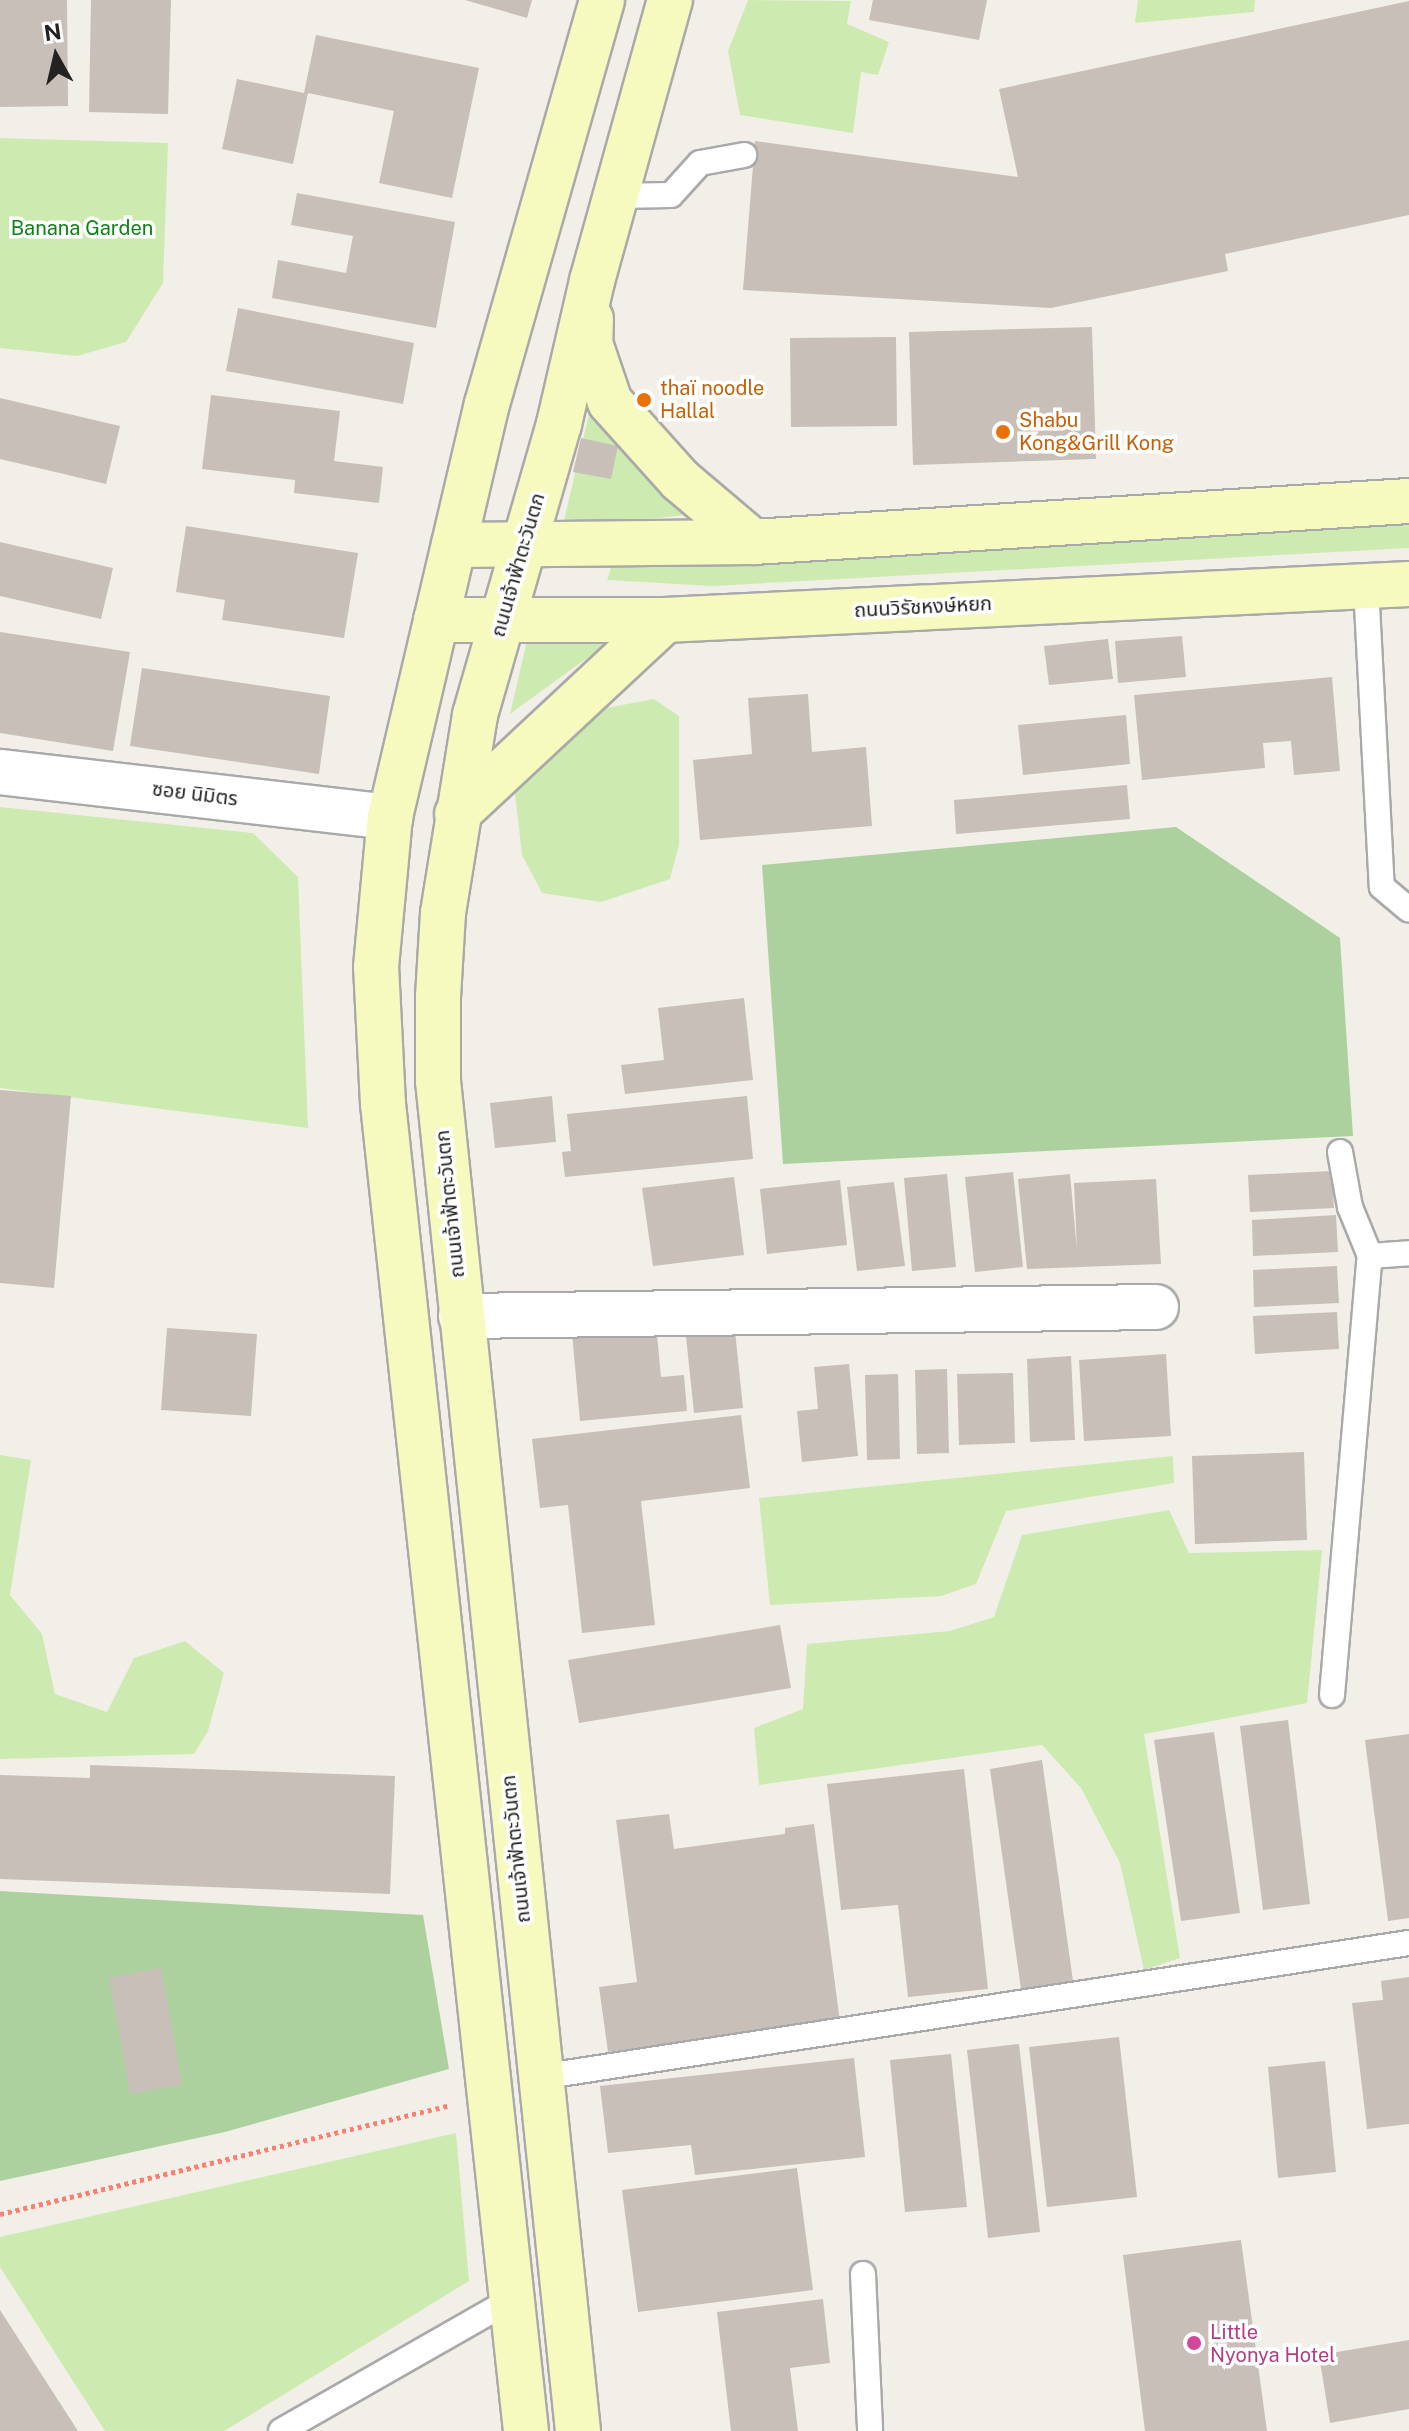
<!DOCTYPE html>
<meta charset="utf-8">
<style>
body{margin:0}
#map{position:relative;width:1409px;height:2431px;overflow:hidden;background:#f2efe9;font-family:"Public Sans","Noto Sans Thai",sans-serif}
div>[style]{position:absolute}
[style*='--x']{left:calc(var(--x)*1px);top:calc(var(--y)*1px);width:calc(var(--w)*1px);rotate:calc(var(--a)*1deg)}
.grass>*{inset:0;background:#cdebb0}
.forest>*{inset:0;background:#add19e}
.building>*{inset:0;background:#c7bfb8}
.path>*{height:5px;margin-top:-2.5px;transform-origin:0;background:repeating-linear-gradient(90deg,#fa8072 0 4px,transparent 0 8px)}
.roads{filter:drop-shadow(2px 0 #a9a9a9) drop-shadow(-2px 0 #a9a9a9) drop-shadow(0 2px #a9a9a9) drop-shadow(0 -2px #a9a9a9)}
.service>*{height:24px;margin:-12px;padding:0 12px;transform-origin:12px;border-radius:12px;background:#fff}
.minor>*{height:44px;margin:-22px;padding:0 22px;transform-origin:22px;border-radius:22px;background:#fff}
.secondary>*{height:44px;margin:-22px;padding:0 22px;transform-origin:22px;border-radius:22px;background:#f7fabf}
.dots>*{width:22px;height:22px;translate:-50% -50%;box-sizing:border-box;border:4px solid #fff;border-radius:50%}
span{translate:-50% -50%;white-space:nowrap;text-align:center;line-height:1.15;-webkit-text-stroke:7px #fff;paint-order:stroke}
.park-label{font-size:20px;color:#0c8416}
.food-label{font-size:20px;color:#c56008}
.left{translate:0 -50%;text-align:left}
.street-label{font-size:20px;color:#222}
.hotel-label{font-size:20px;color:#b23c85}
.north{position:absolute;left:16px;top:16px;width:80px;height:80px;-webkit-text-stroke:6px #fff;paint-order:stroke;rotate:352deg;font-size:22px;font-weight:700;line-height:32px;text-align:center;color:#222}
.north::after{content:'';display:block;margin:auto;width:28px;height:36px;background:#222;clip-path:polygon(50% 0,100% 100%,50% 72%,0 100%)}
</style>
<div id="map">
<div class="grass">
<i style="clip-path:polygon(748px 0,851px 1px,847px 24px,889px 42px,878px 75px,861px 72px,853px 133px,740px 115px,728px 51px)"></i>
<i style="clip-path:polygon(1138px 0,1255px 0,1254px 12px,1135px 23px)"></i>
<i style="clip-path:polygon(0 138px,168px 143px,163px 283px,126px 342px,77px 356px,0 348px)"></i>
<i style="clip-path:polygon(590px 410px,626px 454px,693px 514px,562px 529px)"></i>
<i style="clip-path:polygon(1409px 525px,1409px 548px,712px 586px,607px 580px,613px 561px)"></i>
<i style="clip-path:polygon(536px 602px,631px 626px,510px 714px)"></i>
<i style="clip-path:polygon(654px 699px,679px 716px,679px 845px,670px 879px,601px 902px,542px 893px,522px 855px,512px 767px,601px 709px)"></i>
<i style="clip-path:polygon(0 807px,253px 833px,298px 877px,308px 1128px,0 1088px)"></i>
<i style="clip-path:polygon(0 1455px,31px 1460px,10px 1595px,42px 1634px,55px 1694px,107px 1712px,134px 1658px,185px 1641px,224px 1673px,208px 1731px,194px 1754px,0 1759px)"></i>
<i style="clip-path:polygon(1173px 1456px,1174px 1483px,1006px 1511px,976px 1584px,941px 1596px,770px 1605px,759px 1498px)"></i>
<i style="clip-path:polygon(1169px 1510px,1189px 1553px,1322px 1550px,1307px 1703px,1144px 1734px,1180px 1958px,1144px 1970px,1120px 1863px,1081px 1788px,1042px 1745px,759px 1785px,754px 1728px,803px 1709px,807px 1644px,950px 1631px,994px 1617px,1022px 1535px)"></i>
<i style="clip-path:polygon(456px 2133px,469px 2281px,224px 2431px,105px 2431px,0 2267px,0 2237px)"></i>
</div>
<div class="forest">
<i style="clip-path:polygon(1176px 827px,1340px 938px,1353px 1136px,783px 1164px,762px 865px)"></i>
<i style="clip-path:polygon(0 1891px,423px 1915px,449px 2069px,225px 2132px,0 2181px)"></i>
</div>
<div class="building">
<i style="clip-path:polygon(0 0,67px 0,68px 106px,0 107px)"></i>
<i style="clip-path:polygon(91px 0,171px 0,168px 114px,89px 112px)"></i>
<i style="clip-path:polygon(465px 0,532px 0,527px 18px)"></i>
<i style="clip-path:polygon(873px 0,987px 0,979px 40px,869px 20px)"></i>
<i style="clip-path:polygon(1409px 1px,1409px 215px,1225px 254px,1228px 271px,1051px 308px,743px 290px,755px 141px,1018px 177px,999px 89px)"></i>
<i style="clip-path:polygon(316px 35px,479px 68px,452px 198px,379px 183px,394px 111px,308px 93px,293px 164px,222px 149px,237px 79px,304px 93px)"></i>
<i style="clip-path:polygon(297px 193px,455px 222px,436px 328px,272px 298px,278px 260px,346px 273px,353px 236px,291px 225px)"></i>
<i style="clip-path:polygon(238px 308px,414px 343px,403px 404px,226px 371px)"></i>
<i style="clip-path:polygon(1092px 327px,1096px 459px,913px 465px,909px 332px)"></i>
<i style="clip-path:polygon(896px 337px,897px 426px,791px 427px,790px 338px)"></i>
<i style="clip-path:polygon(211px 395px,340px 411px,334px 461px,383px 467px,379px 503px,294px 493px,295px 480px,202px 469px)"></i>
<i style="clip-path:polygon(0 398px,120px 426px,106px 484px,0 459px)"></i>
<i style="clip-path:polygon(581px 438px,618px 446px,611px 479px,573px 472px)"></i>
<i style="clip-path:polygon(186px 526px,358px 553px,344px 638px,222px 620px,225px 600px,176px 592px)"></i>
<i style="clip-path:polygon(0 542px,113px 568px,101px 619px,0 596px)"></i>
<i style="clip-path:polygon(0 632px,130px 652px,113px 751px,0 733px)"></i>
<i style="clip-path:polygon(1182px 636px,1186px 677px,1118px 683px,1115px 641px)"></i>
<i style="clip-path:polygon(1108px 639px,1113px 679px,1049px 685px,1044px 646px)"></i>
<i style="clip-path:polygon(142px 668px,330px 696px,319px 774px,130px 746px)"></i>
<i style="clip-path:polygon(1332px 677px,1340px 771px,1294px 775px,1291px 741px,1263px 743px,1265px 768px,1142px 780px,1134px 695px)"></i>
<i style="clip-path:polygon(808px 694px,812px 752px,866px 747px,872px 826px,700px 840px,693px 760px,752px 754px,748px 698px)"></i>
<i style="clip-path:polygon(1126px 715px,1130px 764px,1023px 775px,1018px 725px)"></i>
<i style="clip-path:polygon(1127px 785px,1130px 819px,956px 834px,954px 800px)"></i>
<i style="clip-path:polygon(744px 998px,753px 1080px,625px 1094px,621px 1065px,664px 1060px,658px 1008px)"></i>
<i style="clip-path:polygon(0 1090px,71px 1096px,54px 1288px,0 1283px)"></i>
<i style="clip-path:polygon(552px 1096px,556px 1142px,495px 1148px,490px 1103px)"></i>
<i style="clip-path:polygon(747px 1096px,753px 1159px,565px 1177px,562px 1152px,571px 1151px,567px 1114px)"></i>
<i style="clip-path:polygon(1332px 1171px,1334px 1208px,1250px 1212px,1248px 1175px)"></i>
<i style="clip-path:polygon(1013px 1172px,1023px 1267px,975px 1272px,965px 1177px)"></i>
<i style="clip-path:polygon(947px 1174px,956px 1267px,912px 1271px,904px 1178px)"></i>
<i style="clip-path:polygon(1070px 1174px,1077px 1250px,1074px 1183px,1156px 1179px,1161px 1264px,1027px 1269px,1018px 1179px)"></i>
<i style="clip-path:polygon(734px 1177px,744px 1255px,653px 1266px,642px 1188px)"></i>
<i style="clip-path:polygon(840px 1180px,847px 1245px,767px 1254px,760px 1189px)"></i>
<i style="clip-path:polygon(894px 1182px,905px 1266px,857px 1271px,847px 1187px)"></i>
<i style="clip-path:polygon(1336px 1215px,1338px 1252px,1253px 1256px,1252px 1220px)"></i>
<i style="clip-path:polygon(1337px 1266px,1339px 1303px,1254px 1307px,1253px 1270px)"></i>
<i style="clip-path:polygon(1337px 1312px,1339px 1349px,1255px 1354px,1253px 1316px)"></i>
<i style="clip-path:polygon(734px 1321px,743px 1408px,694px 1413px,685px 1327px)"></i>
<i style="clip-path:polygon(656px 1324px,661px 1377px,684px 1375px,687px 1411px,580px 1421px,572px 1333px)"></i>
<i style="clip-path:polygon(167px 1328px,257px 1334px,251px 1416px,161px 1410px)"></i>
<i style="clip-path:polygon(1166px 1354px,1171px 1436px,1084px 1441px,1079px 1360px)"></i>
<i style="clip-path:polygon(1071px 1356px,1075px 1440px,1030px 1442px,1027px 1359px)"></i>
<i style="clip-path:polygon(849px 1364px,858px 1456px,802px 1462px,797px 1411px,818px 1409px,814px 1367px)"></i>
<i style="clip-path:polygon(947px 1369px,949px 1453px,917px 1454px,915px 1370px)"></i>
<i style="clip-path:polygon(1013px 1373px,1015px 1443px,959px 1445px,957px 1374px)"></i>
<i style="clip-path:polygon(898px 1374px,900px 1459px,867px 1460px,865px 1375px)"></i>
<i style="clip-path:polygon(741px 1415px,750px 1488px,641px 1501px,655px 1625px,582px 1633px,568px 1505px,540px 1508px,532px 1439px)"></i>
<i style="clip-path:polygon(1304px 1452px,1307px 1540px,1195px 1544px,1192px 1456px)"></i>
<i style="clip-path:polygon(780px 1625px,791px 1688px,579px 1723px,568px 1660px)"></i>
<i style="clip-path:polygon(1288px 1720px,1310px 1904px,1263px 1910px,1240px 1726px)"></i>
<i style="clip-path:polygon(1214px 1732px,1240px 1913px,1181px 1921px,1154px 1740px)"></i>
<i style="clip-path:polygon(1409px 1734px,1409px 1918px,1388px 1921px,1365px 1740px)"></i>
<i style="clip-path:polygon(1042px 1760px,1073px 1981px,1021px 1989px,990px 1769px)"></i>
<i style="clip-path:polygon(90px 1765px,395px 1776px,390px 1894px,0 1879px,0 1775px,90px 1778px)"></i>
<i style="clip-path:polygon(964px 1769px,988px 1989px,908px 1997px,898px 1905px,841px 1910px,827px 1784px)"></i>
<i style="clip-path:polygon(669px 1814px,674px 1849px,785px 1834px,785px 1828px,814px 1824px,840px 2022px,608px 2052px,599px 1987px,637px 1982px,616px 1820px)"></i>
<i style="clip-path:polygon(161px 1968px,182px 2085px,130px 2094px,109px 1978px)"></i>
<i style="clip-path:polygon(1409px 1977px,1409px 2124px,1367px 2129px,1352px 2003px,1383px 2000px,1381px 1981px)"></i>
<i style="clip-path:polygon(1119px 2037px,1137px 2197px,1047px 2207px,1029px 2047px)"></i>
<i style="clip-path:polygon(1019px 2044px,1040px 2232px,988px 2238px,967px 2050px)"></i>
<i style="clip-path:polygon(951px 2054px,967px 2207px,905px 2212px,890px 2060px)"></i>
<i style="clip-path:polygon(854px 2058px,865px 2157px,695px 2175px,691px 2145px,608px 2153px,600px 2086px)"></i>
<i style="clip-path:polygon(1325px 2061px,1336px 2172px,1278px 2178px,1268px 2067px)"></i>
<i style="clip-path:polygon(797px 2168px,813px 2290px,638px 2312px,622px 2190px)"></i>
<i style="clip-path:polygon(1241px 2240px,1267px 2431px,1145px 2431px,1123px 2255px)"></i>
<i style="clip-path:polygon(823px 2299px,830px 2363px,790px 2368px,798px 2431px,731px 2431px,717px 2312px)"></i>
<i style="clip-path:polygon(0 2310px,78px 2431px,0 2431px)"></i>
<i style="clip-path:polygon(1409px 2340px,1409px 2409px,1330px 2423px,1319px 2355px)"></i>
</div>
<div class="path">
<i style="--x:0;--y:2214;--w:461;--a:-13.6"></i>
</div>
<div class="roads">
<div class="service">
<i style="--x:615;--y:196;--w:56;--a:-1"></i>
<i style="--x:671;--y:195;--w:43;--a:-47.8"></i>
<i style="--x:700;--y:163;--w:45;--a:-10.3"></i>
<i style="--x:1366;--y:586;--w:301;--a:87"></i>
<i style="--x:1382;--y:887;--w:35;--a:40"></i>
<i style="--x:1340;--y:1152;--w:56;--a:79.7"></i>
<i style="--x:1350;--y:1207;--w:53;--a:67.8"></i>
<i style="--x:1370;--y:1256;--w:39;--a:-4"></i>
<i style="--x:1332;--y:1695;--w:441;--a:-85.1"></i>
<i style="--x:540;--y:2077;--w:879;--a:-8.77"></i>
<i style="--x:863;--y:2274;--w:157;--a:87.4"></i>
<i style="--x:281;--y:2431;--w:268;--a:-29.7"></i>
</div>
<div class="minor">
<i style="--x:0;--y:772;--w:393;--a:6.6"></i>
<i style="--x:461;--y:1316;--w:695;--a:-0.74"></i>
</div>
<div class="secondary">
<i style="--x:591;--y:319;--w:24;--a:92"></i>
<i style="--x:590;--y:343;--w:62;--a:71.3"></i>
<i style="--x:610;--y:402;--w:105;--a:48.1"></i>
<i style="--x:680;--y:480;--w:96;--a:40.3"></i>
<i style="--x:454;--y:545;--w:299;--a:-0.6"></i>
<i style="--x:753;--y:542;--w:657;--a:-3.58"></i>
<i style="--x:436;--y:620;--w:229;--a:0"></i>
<i style="--x:665;--y:620;--w:745;--a:-2.77"></i>
<i style="--x:457;--y:814;--w:284;--a:-43"></i>
<i style="--x:526;--y:2431;--w:1335;--a:-96.15"></i>
<i style="--x:383;--y:1104;--w:137;--a:-92.9"></i>
<i style="--x:376;--y:967;--w:151;--a:-84.7"></i>
<i style="--x:390;--y:817;--w:424;--a:-76.8"></i>
<i style="--x:487;--y:404;--w:420;--a:-74.1"></i>
<i style="--x:578;--y:2431;--w:1357;--a:-95.92"></i>
<i style="--x:438;--y:1081;--w:84;--a:-90"></i>
<i style="--x:438;--y:997;--w:84;--a:-86.6"></i>
<i style="--x:443;--y:913;--w:201;--a:-80.8"></i>
<i style="--x:475;--y:715;--w:303;--a:-73.9"></i>
<i style="--x:559;--y:424;--w:147;--a:-77"></i>
<i style="--x:592;--y:281;--w:292;--a:-74.5"></i>
</div>
</div>
<div class="dots">
<i style="left:644px;top:400px;background:#e8710a"></i>
<i style="left:1003px;top:432px;background:#e8710a"></i>
<i style="left:1194px;top:2343px;background:#d1479c"></i>
</div>
<div class="park-label">
<span style="left:82px;top:228px">Banana Garden</span>
</div>
<div class="food-label">
<span class="left" style="left:660px;top:400px">thaï noodle<br>Hallal</span>
<span class="left" style="left:1019px;top:432px">Shabu<br>Kong&amp;Grill Kong</span>
</div>
<div class="street-label">
<span style="left:518px;top:565px;rotate:-74deg">ถนนเจ้าฟ้าตะวันตก</span>
<span style="left:923px;top:607px;rotate:-3deg">ถนนวิรัชหงษ์หยก</span>
<span style="left:195px;top:794px;rotate:7deg">ซอย นิมิตร</span>
<span style="left:450px;top:1204px;rotate:-96deg">ถนนเจ้าฟ้าตะวันตก</span>
<span style="left:516px;top:1849px;rotate:-96deg">ถนนเจ้าฟ้าตะวันตก</span>
</div>
<div class="hotel-label">
<span class="left" style="left:1210px;top:2344px">Little<br>Nyonya Hotel</span>
</div>
<div class="north">N</div>
</div>
